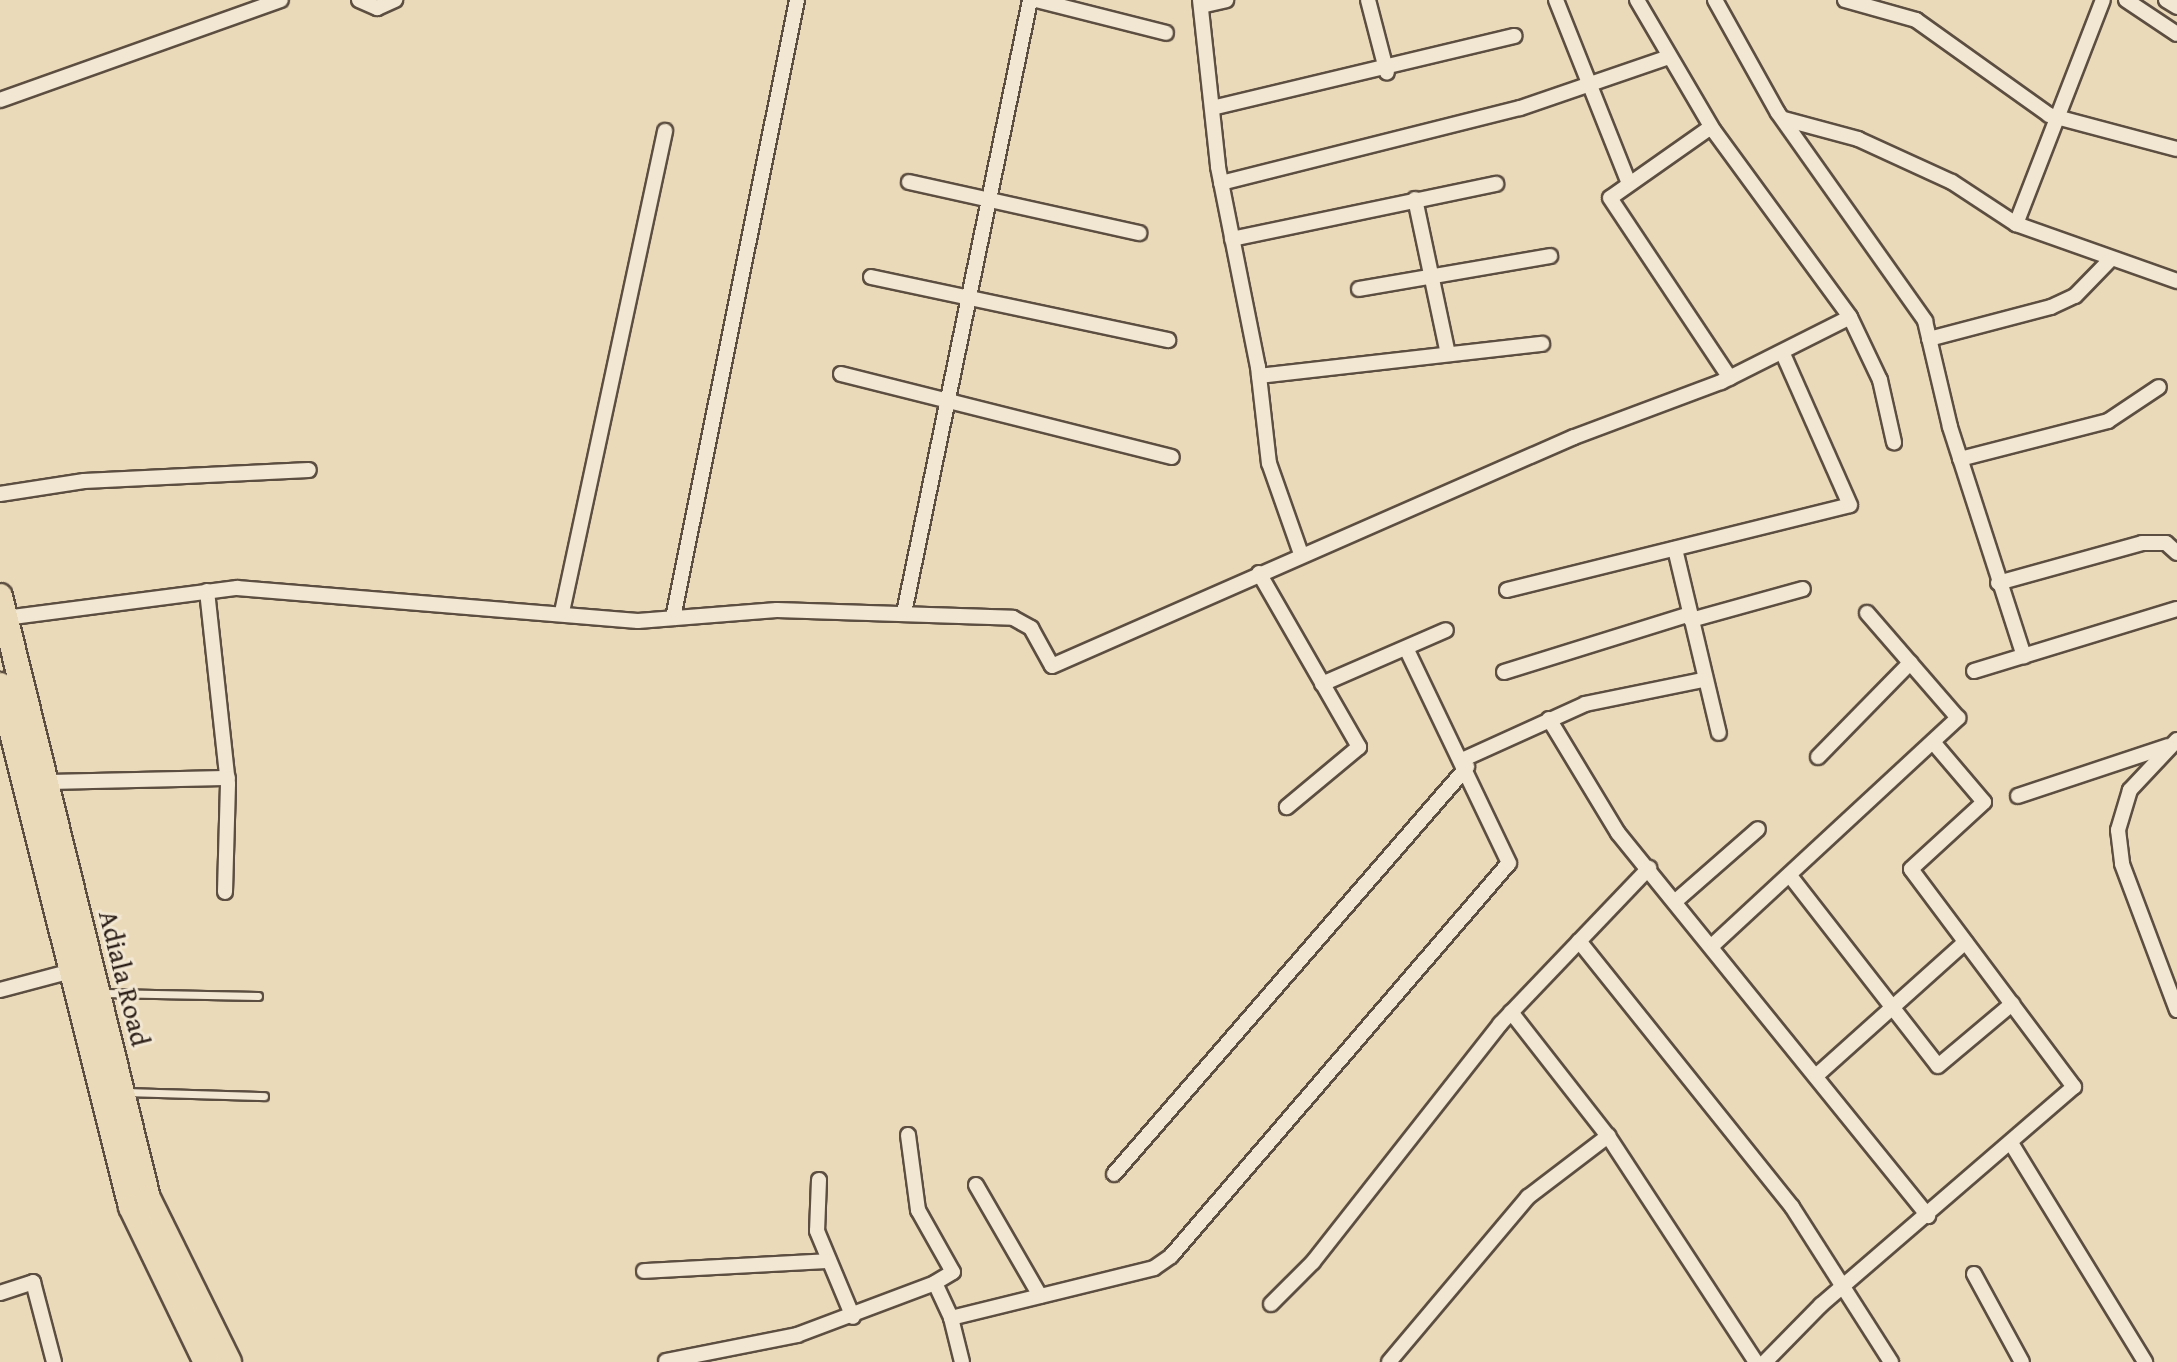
<!DOCTYPE html>
<style>
body{margin:0}
#map{position:relative;width:2177px;height:1362px;overflow:hidden;background:#ebdab9;font-family:"Gentium Book Plus",serif}
div>[style]{position:absolute}
[style*='--x']{left:calc(var(--x)*1px);top:calc(var(--y)*1px);width:calc(var(--w)*1px);rotate:calc(var(--a)*1deg)}
.roads{filter:drop-shadow(2px 0 #5c4e41) drop-shadow(-2px 0 #5c4e41) drop-shadow(0 2px #5c4e41) drop-shadow(0 -2px #5c4e41)}
.lane>*{height:7px;margin:-3.5px;padding:0 3.5px;transform-origin:3.5px;border-radius:3.5px;background:#f2e7d2}
.street>*{height:14px;margin:-7px;padding:0 7px;transform-origin:7px;border-radius:7px;background:#f2e7d2}
.primary>*{height:24px;margin:-12px;padding:0 12px;transform-origin:12px;border-radius:12px;background:#ebdab9}
span{translate:-50% -50%;white-space:nowrap;text-align:center;line-height:1.15;-webkit-text-stroke:6px #f2e7d2;paint-order:stroke}
.street-label{font-size:28px;color:#2c1f19}
</style>
<div id="map">
<div class="roads">
<div class="lane">
<i style="--x:104;--y:993;--w:154;--a:1.1"></i>
<i style="--x:128;--y:1092;--w:136;--a:1.7"></i>
</div>
<div class="street">
<i style="--x:359;--y:0;--w:20;--a:24"></i>
<i style="--x:377;--y:8;--w:20;--a:-24"></i>
<i style="--x:1036;--y:0;--w:134;--a:14.2"></i>
<i style="--x:1200;--y:0;--w:168;--a:83.8"></i>
<i style="--x:1218;--y:167;--w:204;--a:78.7"></i>
<i style="--x:1258;--y:367;--w:97;--a:83.5"></i>
<i style="--x:1269;--y:463;--w:96;--a:70.6"></i>
<i style="--x:1368;--y:0;--w:75;--a:75.4"></i>
<i style="--x:1556;--y:0;--w:197;--a:68.3"></i>
<i style="--x:1637;--y:0;--w:152;--a:59.6"></i>
<i style="--x:1714;--y:131;--w:230;--a:53.8"></i>
<i style="--x:1850;--y:317;--w:70;--a:64.5"></i>
<i style="--x:1880;--y:380;--w:64;--a:77.3"></i>
<i style="--x:1715;--y:0;--w:129;--a:60.9"></i>
<i style="--x:1778;--y:113;--w:255;--a:54.7"></i>
<i style="--x:1925;--y:321;--w:109;--a:76.7"></i>
<i style="--x:1950;--y:427;--w:241;--a:72.1"></i>
<i style="--x:1845;--y:0;--w:74;--a:15.7"></i>
<i style="--x:1916;--y:20;--w:163;--a:35.5"></i>
<i style="--x:2049;--y:115;--w:132;--a:14.9"></i>
<i style="--x:2126;--y:0;--w:61;--a:33.7"></i>
<i style="--x:2166;--y:0;--w:13;--a:32"></i>
<i style="--x:1201;--y:6;--w:26;--a:-13"></i>
<i style="--x:0;--y:100;--w:298;--a:-19.6"></i>
<i style="--x:1212;--y:108;--w:311;--a:-13.4"></i>
<i style="--x:1784;--y:119;--w:77;--a:15.1"></i>
<i style="--x:1858;--y:139;--w:103;--a:24.6"></i>
<i style="--x:1952;--y:182;--w:77;--a:33.3"></i>
<i style="--x:2016;--y:224;--w:171;--a:19.5"></i>
<i style="--x:1711;--y:127;--w:123;--a:144.9"></i>
<i style="--x:1610;--y:198;--w:216;--a:56.3"></i>
<i style="--x:909;--y:182;--w:236;--a:12.5"></i>
<i style="--x:1221;--y:183;--w:308;--a:-14.1"></i>
<i style="--x:1520;--y:108;--w:157;--a:-18.9"></i>
<i style="--x:1415;--y:199;--w:158;--a:78"></i>
<i style="--x:2016;--y:224;--w:240;--a:-68.8"></i>
<i style="--x:1232;--y:239;--w:270;--a:-11.8"></i>
<i style="--x:871;--y:277;--w:304;--a:12"></i>
<i style="--x:1359;--y:289;--w:194;--a:-9.8"></i>
<i style="--x:1929;--y:339;--w:126;--a:-14.7"></i>
<i style="--x:2051;--y:307;--w:26;--a:-25"></i>
<i style="--x:2075;--y:296;--w:50;--a:-45.8"></i>
<i style="--x:841;--y:374;--w:341;--a:14.1"></i>
<i style="--x:1259;--y:376;--w:285;--a:-6.5"></i>
<i style="--x:1960;--y:459;--w:153;--a:-14.4"></i>
<i style="--x:2108;--y:421;--w:61;--a:-33.7"></i>
<i style="--x:0;--y:494;--w:85;--a:-8.8"></i>
<i style="--x:84;--y:481;--w:225;--a:-2.8"></i>
<i style="--x:1675;--y:549;--w:189;--a:76.6"></i>
<i style="--x:1259;--y:573;--w:201;--a:60.1"></i>
<i style="--x:1359;--y:747;--w:94;--a:140.2"></i>
<i style="--x:1998;--y:583;--w:149;--a:-15.5"></i>
<i style="--x:2142;--y:543;--w:24;--a:0"></i>
<i style="--x:2166;--y:543;--w:15;--a:42"></i>
<i style="--x:1507;--y:590;--w:353;--a:-13.9"></i>
<i style="--x:1850;--y:505;--w:165;--a:-113.9"></i>
<i style="--x:207;--y:591;--w:194;--a:83.8"></i>
<i style="--x:228;--y:784;--w:108;--a:91.6"></i>
<i style="--x:562;--y:612;--w:492;--a:-77.9"></i>
<i style="--x:904;--y:613;--w:626;--a:-78.38"></i>
<i style="--x:5;--y:618;--w:234;--a:-7.4"></i>
<i style="--x:237;--y:588;--w:402;--a:4.7"></i>
<i style="--x:638;--y:621;--w:139;--a:-4.5"></i>
<i style="--x:777;--y:610;--w:236;--a:1.9"></i>
<i style="--x:1013;--y:618;--w:21;--a:29"></i>
<i style="--x:1031;--y:628;--w:43;--a:61.1"></i>
<i style="--x:1052;--y:666;--w:570;--a:-23.69"></i>
<i style="--x:1574;--y:437;--w:157;--a:-20.5"></i>
<i style="--x:1721;--y:382;--w:144;--a:-26.7"></i>
<i style="--x:673;--y:618;--w:630;--a:-78.65"></i>
<i style="--x:1691;--y:620;--w:116;--a:-15.5"></i>
<i style="--x:1974;--y:671;--w:212;--a:-17"></i>
<i style="--x:1504;--y:672;--w:195;--a:-17.3"></i>
<i style="--x:1322;--y:684;--w:135;--a:-23.5"></i>
<i style="--x:1549;--y:719;--w:133;--a:58.8"></i>
<i style="--x:1618;--y:833;--w:493;--a:51"></i>
<i style="--x:2177;--y:740;--w:69;--a:133.2"></i>
<i style="--x:2130;--y:790;--w:42;--a:106.7"></i>
<i style="--x:2118;--y:830;--w:34;--a:83"></i>
<i style="--x:2122;--y:864;--w:156;--a:69.4"></i>
<i style="--x:1818;--y:757;--w:132;--a:-45.6"></i>
<i style="--x:1464;--y:759;--w:133;--a:-24.4"></i>
<i style="--x:1585;--y:704;--w:120;--a:-11.5"></i>
<i style="--x:45;--y:782;--w:183;--a:-1.3"></i>
<i style="--x:2018;--y:796;--w:158;--a:-18.4"></i>
<i style="--x:1791;--y:877;--w:239;--a:52.1"></i>
<i style="--x:1938;--y:1066;--w:97;--a:-40"></i>
<i style="--x:1678;--y:899;--w:106;--a:-41.2"></i>
<i style="--x:1579;--y:941;--w:341;--a:51.3"></i>
<i style="--x:1792;--y:1207;--w:184;--a:57.4"></i>
<i style="--x:1714;--y:944;--w:333;--a:-42.8"></i>
<i style="--x:1958;--y:718;--w:139;--a:-130.9"></i>
<i style="--x:0;--y:990;--w:74;--a:-14.8"></i>
<i style="--x:1511;--y:1012;--w:157;--a:52"></i>
<i style="--x:1608;--y:1136;--w:270;--a:56.8"></i>
<i style="--x:1817;--y:1075;--w:199;--a:-41.9"></i>
<i style="--x:908;--y:1135;--w:76;--a:82.4"></i>
<i style="--x:918;--y:1210;--w:71;--a:60.6"></i>
<i style="--x:953;--y:1272;--w:21;--a:149"></i>
<i style="--x:2011;--y:1143;--w:257;--a:58.5"></i>
<i style="--x:1114;--y:1174;--w:539;--a:-49.06"></i>
<i style="--x:819;--y:1180;--w:51;--a:92.2"></i>
<i style="--x:817;--y:1231;--w:93;--a:67.3"></i>
<i style="--x:976;--y:1185;--w:128;--a:60"></i>
<i style="--x:644;--y:1271;--w:185;--a:-3.1"></i>
<i style="--x:1974;--y:1274;--w:100;--a:61.4"></i>
<i style="--x:0;--y:1293;--w:35;--a:-18"></i>
<i style="--x:33;--y:1282;--w:83;--a:75.3"></i>
<i style="--x:1271;--y:1304;--w:59;--a:-45"></i>
<i style="--x:1313;--y:1262;--w:303;--a:-51.8"></i>
<i style="--x:1500;--y:1024;--w:216;--a:-46.3"></i>
<i style="--x:666;--y:1361;--w:134;--a:-11.2"></i>
<i style="--x:797;--y:1335;--w:147;--a:-20.6"></i>
<i style="--x:935;--y:1283;--w:38;--a:65"></i>
<i style="--x:962;--y:1362;--w:45;--a:-104"></i>
<i style="--x:951;--y:1318;--w:209;--a:-13.8"></i>
<i style="--x:1154;--y:1268;--w:21;--a:-35"></i>
<i style="--x:1171;--y:1256;--w:518;--a:-49.3"></i>
<i style="--x:1509;--y:863;--w:236;--a:-115.6"></i>
<i style="--x:1389;--y:1362;--w:216;--a:-49.9"></i>
<i style="--x:1528;--y:1197;--w:101;--a:-37.3"></i>
<i style="--x:1765;--y:1362;--w:80;--a:-45.5"></i>
<i style="--x:1821;--y:1305;--w:334;--a:-40.8"></i>
<i style="--x:2074;--y:1087;--w:272;--a:-126.8"></i>
<i style="--x:1911;--y:869;--w:99;--a:-42.5"></i>
<i style="--x:1984;--y:802;--w:79;--a:-130.4"></i>
</div>
<div class="primary">
<i style="--x:0;--y:596;--w:620;--a:76.19"></i>
<i style="--x:148;--y:1198;--w:183;--a:63.7"></i>
<i style="--x:0;--y:685;--w:538;--a:75.91"></i>
<i style="--x:131;--y:1207;--w:172;--a:64.2"></i>
</div>
</div>
<div class="street-label">
<span style="left:125px;top:978px;rotate:76deg">Adiala Road</span>
</div>
</div>
